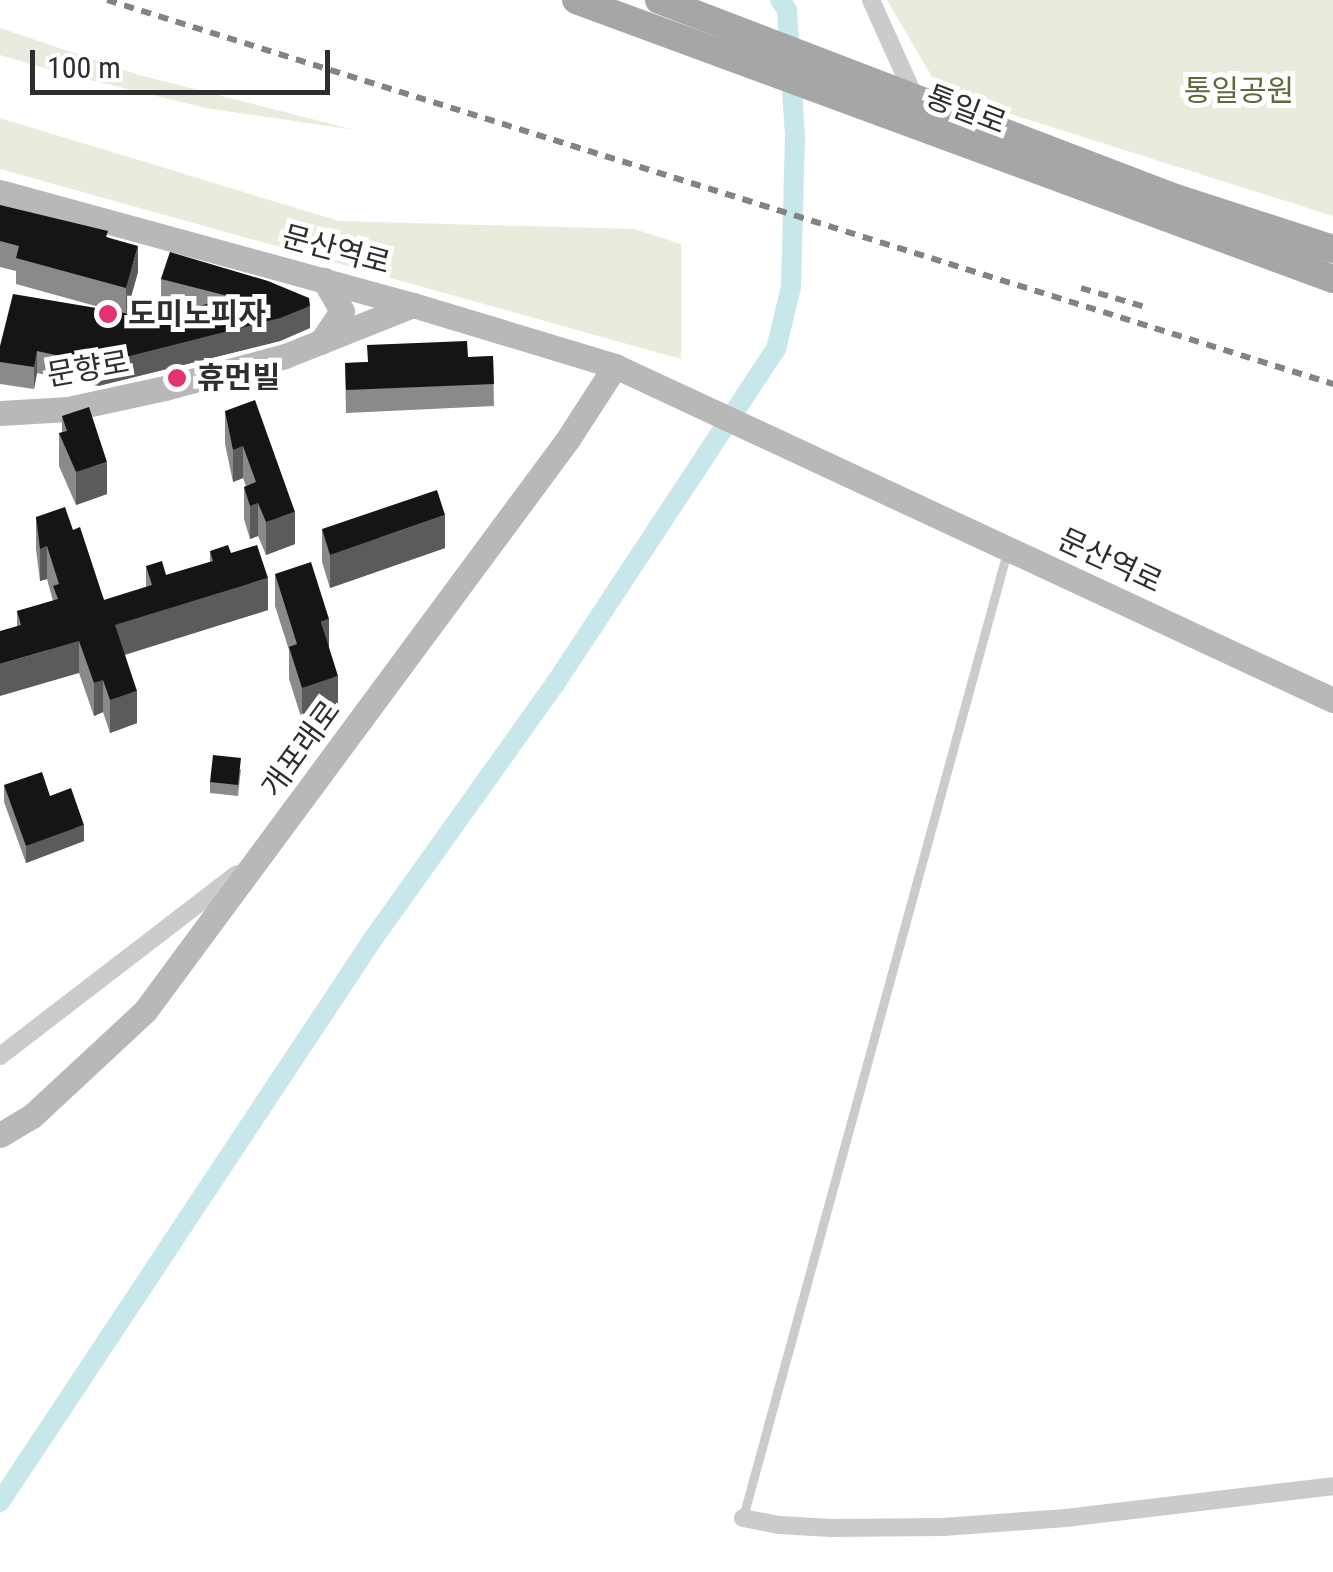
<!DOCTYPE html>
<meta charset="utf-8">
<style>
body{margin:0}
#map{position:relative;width:1333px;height:1572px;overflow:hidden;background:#fff;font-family:"Roboto Condensed","Noto Sans KR",sans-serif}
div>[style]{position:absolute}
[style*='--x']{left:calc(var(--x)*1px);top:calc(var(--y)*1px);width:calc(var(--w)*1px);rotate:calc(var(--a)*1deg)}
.green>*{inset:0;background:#e9ebdc}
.canal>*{height:20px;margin:-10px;padding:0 10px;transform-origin:10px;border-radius:10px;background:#c8e7eb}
.lane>*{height:9px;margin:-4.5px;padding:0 4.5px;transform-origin:4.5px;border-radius:4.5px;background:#cbcbcb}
.street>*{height:18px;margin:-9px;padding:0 9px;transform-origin:9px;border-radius:9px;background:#cbcbcb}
.secondary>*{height:25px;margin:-12.5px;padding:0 12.5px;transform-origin:12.5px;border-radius:12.5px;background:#b8b8b8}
.primary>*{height:28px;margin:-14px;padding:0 14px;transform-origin:14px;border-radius:14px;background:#a6a6a6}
.rail>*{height:6px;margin-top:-3px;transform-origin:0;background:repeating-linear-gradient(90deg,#838383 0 10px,transparent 0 18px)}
.wall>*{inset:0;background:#8a8a8a}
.shaded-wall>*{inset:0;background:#5b5b5b}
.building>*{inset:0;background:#151515}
.dots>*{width:28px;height:28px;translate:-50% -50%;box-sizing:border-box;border:5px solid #fff;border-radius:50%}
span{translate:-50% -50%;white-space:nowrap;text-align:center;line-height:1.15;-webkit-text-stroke:10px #fff;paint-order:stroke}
.park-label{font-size:30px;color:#5e693c}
.street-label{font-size:30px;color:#2e2e2e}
.poi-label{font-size:30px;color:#2e2e2e;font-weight:700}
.left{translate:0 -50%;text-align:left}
.scale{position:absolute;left:30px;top:50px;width:300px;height:45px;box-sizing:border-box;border:5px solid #2e2e2e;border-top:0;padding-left:12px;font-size:30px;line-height:35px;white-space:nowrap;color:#2e2e2e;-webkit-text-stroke:8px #fff;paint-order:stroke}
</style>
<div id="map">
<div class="green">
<i style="clip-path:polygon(887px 0,1333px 0,1333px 216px,941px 92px)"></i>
<i style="clip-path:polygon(0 28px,139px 75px,355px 130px,206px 108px,65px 74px,0 55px)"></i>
<i style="clip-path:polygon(0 118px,339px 221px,634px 229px,681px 244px,681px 359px,0 169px)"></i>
</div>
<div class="canal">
<i style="--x:0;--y:1502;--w:675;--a:-56.47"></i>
<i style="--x:373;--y:939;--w:313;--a:-54.5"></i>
<i style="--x:555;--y:684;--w:401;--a:-56.6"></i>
<i style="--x:776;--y:349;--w:64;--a:-76.4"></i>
<i style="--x:791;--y:287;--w:150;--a:-88.5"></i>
<i style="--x:795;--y:137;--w:127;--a:-93.6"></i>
<i style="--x:787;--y:10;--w:12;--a:-125"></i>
</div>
<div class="lane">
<i style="--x:743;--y:1517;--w:1000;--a:-74.7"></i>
</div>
<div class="street">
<i style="--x:871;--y:0;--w:110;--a:65.8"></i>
<i style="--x:0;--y:1056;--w:299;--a:-37.5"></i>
<i style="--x:743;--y:1518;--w:37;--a:11"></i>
<i style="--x:779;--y:1525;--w:52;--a:3.3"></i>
<i style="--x:831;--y:1528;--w:112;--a:-0.5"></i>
<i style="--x:943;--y:1527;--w:123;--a:-4.2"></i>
<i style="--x:1066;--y:1518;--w:269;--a:-6.8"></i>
</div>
<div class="secondary">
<i style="--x:0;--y:192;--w:428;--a:15.3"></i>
<i style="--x:413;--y:305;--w:211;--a:16.8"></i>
<i style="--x:615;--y:366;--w:792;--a:24.95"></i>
<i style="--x:321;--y:342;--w:37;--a:-56"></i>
<i style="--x:342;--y:311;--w:36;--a:-120"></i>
<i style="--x:0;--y:413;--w:68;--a:-3.4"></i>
<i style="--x:68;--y:409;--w:99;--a:-12.2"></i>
<i style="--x:165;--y:388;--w:124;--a:-14.9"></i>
<i style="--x:285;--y:356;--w:138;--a:-21.7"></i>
<i style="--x:0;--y:1135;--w:37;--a:-31"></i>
<i style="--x:32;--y:1116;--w:154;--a:-42.9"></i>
<i style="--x:145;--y:1011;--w:711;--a:-53.52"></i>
<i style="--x:568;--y:439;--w:87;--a:-57.2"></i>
</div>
<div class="primary">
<i style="--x:576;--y:0;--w:807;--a:20.23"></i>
<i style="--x:659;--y:0;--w:547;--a:20.98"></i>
<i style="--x:1170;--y:196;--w:171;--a:18"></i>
</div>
<div class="rail">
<i style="--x:107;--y:0;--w:1285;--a:17.39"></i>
<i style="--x:1081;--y:288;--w:70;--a:16.6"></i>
</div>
<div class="wall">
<i style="clip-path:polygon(0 205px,108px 237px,138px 272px,126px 313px,171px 325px,171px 314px,190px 309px,161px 301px,161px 279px,170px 252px,310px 328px,280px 341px,98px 386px,37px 373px,34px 389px,0 384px,0 346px,110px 310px,16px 284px,16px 271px,0 267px)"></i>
<i style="clip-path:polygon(493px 356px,494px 406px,346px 413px,345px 363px)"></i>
<i style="clip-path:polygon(225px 411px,295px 544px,266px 555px,258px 536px,250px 539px,244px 519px,244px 487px,246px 486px,243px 478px,233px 482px,225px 444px)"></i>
<i style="clip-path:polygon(62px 416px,107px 494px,76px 505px,59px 466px,59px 433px,62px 433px)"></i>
<i style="clip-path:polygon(36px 517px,73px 530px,104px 600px,146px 587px,146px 566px,166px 575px,210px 562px,210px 551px,231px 553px,268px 610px,125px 654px,137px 723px,110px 733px,103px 712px,94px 716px,79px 673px,17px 626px,17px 611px,53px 601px,47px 579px,40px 581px,36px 549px)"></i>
<i style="clip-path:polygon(322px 529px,445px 548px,330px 588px,322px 562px)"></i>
<i style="clip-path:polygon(275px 574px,329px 648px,338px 708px,302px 720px,289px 679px,289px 650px,275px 606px)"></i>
<i style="clip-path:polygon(241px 769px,238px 796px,210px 793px,210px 782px)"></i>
<i style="clip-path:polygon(4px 785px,50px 796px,84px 841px,26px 863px,4px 802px)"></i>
</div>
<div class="shaded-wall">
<i style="clip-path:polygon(138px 246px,138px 272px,126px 315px,126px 288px)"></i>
<i style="clip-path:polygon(310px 306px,310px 328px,280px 341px,98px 386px,98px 364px)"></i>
<i style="clip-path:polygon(37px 351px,37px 373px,34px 389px,34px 367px)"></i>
<i style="clip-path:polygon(243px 446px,243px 478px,233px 482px,233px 450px)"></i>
<i style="clip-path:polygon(107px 462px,107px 494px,76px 505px,76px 472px)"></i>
<i style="clip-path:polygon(258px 503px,258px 536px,250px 539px,250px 506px)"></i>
<i style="clip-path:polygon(295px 512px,295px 544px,266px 555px,266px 522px)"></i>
<i style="clip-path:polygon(445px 515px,445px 548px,330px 588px,330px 555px)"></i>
<i style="clip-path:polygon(47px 546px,47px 579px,40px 581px,40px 549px)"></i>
<i style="clip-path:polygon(268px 578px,268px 610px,115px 658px,115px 625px)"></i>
<i style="clip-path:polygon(329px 619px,329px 651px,321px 622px)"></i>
<i style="clip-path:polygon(79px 641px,79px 673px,0 696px,0 664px)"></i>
<i style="clip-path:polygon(338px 676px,338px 708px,302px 720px,302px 688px)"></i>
<i style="clip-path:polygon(103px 680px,103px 712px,94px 716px,94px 683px)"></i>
<i style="clip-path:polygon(137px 691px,137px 723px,110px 733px,110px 700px)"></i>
<i style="clip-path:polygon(84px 825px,84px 841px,26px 863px,26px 846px)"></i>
</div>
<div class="building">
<i style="clip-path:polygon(0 205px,108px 231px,106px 237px,138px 246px,126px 288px,16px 258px,19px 246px,0 241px)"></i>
<i style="clip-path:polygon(170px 252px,268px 281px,309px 298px,310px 306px,280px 318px,98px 364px,37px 351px,34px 367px,0 362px,0 346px,13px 294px,120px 312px,176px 326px,171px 314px,232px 297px,161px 279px)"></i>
<i style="clip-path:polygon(467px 341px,468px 357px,493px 356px,494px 384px,346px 390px,345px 363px,368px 362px,367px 345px)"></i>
<i style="clip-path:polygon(255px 400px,295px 512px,266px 522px,258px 503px,250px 506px,244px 487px,256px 482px,243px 446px,233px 450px,225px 411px)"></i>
<i style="clip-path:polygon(89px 407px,107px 462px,76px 472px,59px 433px,67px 431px,62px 416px)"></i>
<i style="clip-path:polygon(437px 490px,445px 515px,330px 555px,322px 529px)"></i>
<i style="clip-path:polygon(65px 507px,73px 530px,80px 527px,104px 600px,152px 585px,146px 566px,162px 561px,166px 575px,213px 561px,210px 551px,228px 545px,231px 553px,257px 545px,268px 578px,115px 625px,137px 691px,110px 700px,103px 680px,94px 683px,79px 641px,0 664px,0 631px,21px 625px,17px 611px,58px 599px,53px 586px,59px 584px,47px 546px,40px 549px,36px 517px)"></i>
<i style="clip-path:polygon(311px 562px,329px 619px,321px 622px,338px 676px,302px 688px,289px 647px,297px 644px,275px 574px)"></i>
<i style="clip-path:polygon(213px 755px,241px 758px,238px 785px,210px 782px)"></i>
<i style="clip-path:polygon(42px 772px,50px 796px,71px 788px,84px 825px,26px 846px,4px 785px)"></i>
</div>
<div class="dots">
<i style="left:108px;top:314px;background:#e43171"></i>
<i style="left:177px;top:378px;background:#e43171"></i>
</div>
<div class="park-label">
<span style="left:1239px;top:91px">통일공원</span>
</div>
<div class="street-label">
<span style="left:966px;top:110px;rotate:21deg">통일로</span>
<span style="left:336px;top:250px;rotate:15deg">문산역로</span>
<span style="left:88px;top:369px;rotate:-10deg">문향로</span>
<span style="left:1110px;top:561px;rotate:25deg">문산역로</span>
<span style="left:301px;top:749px;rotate:-54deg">개포래로</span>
</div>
<div class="poi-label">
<span class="left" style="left:128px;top:314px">도미노피자</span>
<span class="left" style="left:197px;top:378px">휴먼빌</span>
</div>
<div class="scale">100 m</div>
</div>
